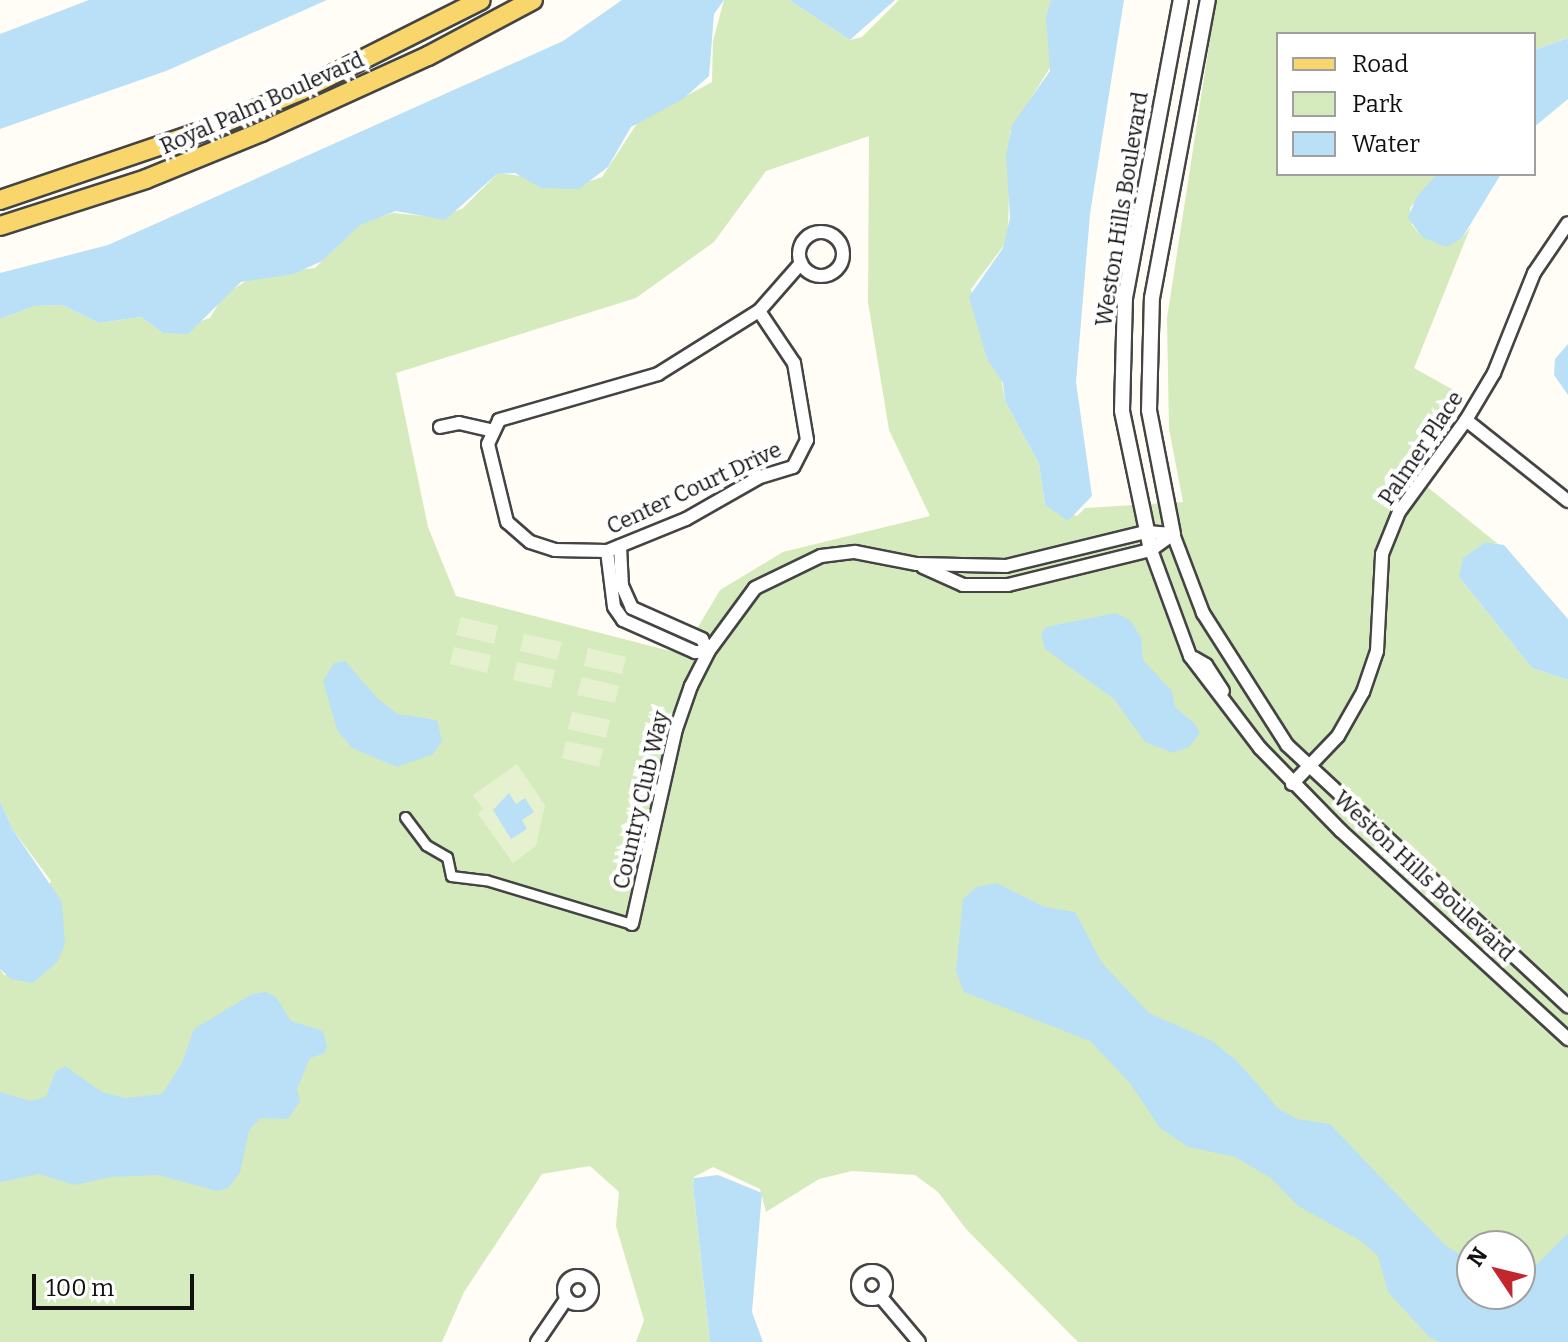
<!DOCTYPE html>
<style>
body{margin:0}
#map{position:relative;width:1568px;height:1342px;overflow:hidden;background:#fffdf5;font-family:Bitter,serif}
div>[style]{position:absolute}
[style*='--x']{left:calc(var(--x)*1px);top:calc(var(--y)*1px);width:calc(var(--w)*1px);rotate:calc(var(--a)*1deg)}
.green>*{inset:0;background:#d5ebbd}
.pitch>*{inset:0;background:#e6f2cf}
.water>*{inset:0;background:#b9e0f7}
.roads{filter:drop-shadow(2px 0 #444) drop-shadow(-2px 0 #444) drop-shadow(0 2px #444) drop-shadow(0 -2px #444)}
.pedestrian>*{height:9px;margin:-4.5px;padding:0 4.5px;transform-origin:4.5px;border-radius:4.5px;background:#fff}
.minor>*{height:12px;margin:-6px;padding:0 6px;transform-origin:6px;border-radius:6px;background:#fff}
.minor>.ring{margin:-6px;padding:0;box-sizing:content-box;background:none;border:12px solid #fff;border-radius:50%}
.tertiary>*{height:14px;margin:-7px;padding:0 7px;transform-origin:7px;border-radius:7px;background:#fff}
.primary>*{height:18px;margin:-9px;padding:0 9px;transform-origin:9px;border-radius:9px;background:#f9d66b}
span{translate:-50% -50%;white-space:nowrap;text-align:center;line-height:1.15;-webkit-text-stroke:8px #fff;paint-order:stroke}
.street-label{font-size:22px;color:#111}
.legend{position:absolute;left:1276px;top:32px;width:260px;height:144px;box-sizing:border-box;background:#fff;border:2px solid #a0a0a0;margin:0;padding:10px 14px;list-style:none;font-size:24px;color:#111}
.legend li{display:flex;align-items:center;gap:16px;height:40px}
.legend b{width:40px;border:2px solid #a0a0a0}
.north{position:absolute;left:1456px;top:1230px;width:80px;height:80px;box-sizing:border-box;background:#fff;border:2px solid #a0a0a0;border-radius:50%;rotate:305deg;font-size:22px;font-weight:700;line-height:32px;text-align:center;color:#111}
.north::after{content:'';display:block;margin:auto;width:28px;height:36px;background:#c4262e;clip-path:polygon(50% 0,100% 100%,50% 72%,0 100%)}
.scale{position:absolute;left:32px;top:1274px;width:162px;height:36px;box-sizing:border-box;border:4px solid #111;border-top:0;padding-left:10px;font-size:24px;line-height:28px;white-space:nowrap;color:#111;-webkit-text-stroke:6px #fff;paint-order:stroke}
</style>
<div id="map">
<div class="green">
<i style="clip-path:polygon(evenodd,724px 0,789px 0,850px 40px,862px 37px,899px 0,1051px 0,1051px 66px,1010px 132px,1008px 240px,971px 289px,987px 359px,1001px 377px,1005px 401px,1039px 464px,1045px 505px,1077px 516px,1085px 508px,1183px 502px,1169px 429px,1167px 318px,1216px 0,1568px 0,1568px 38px,1534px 50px,1534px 34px,1278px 34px,1278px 174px,1437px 174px,1410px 208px,1412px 225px,1422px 237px,1462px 238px,1471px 226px,1414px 368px,1457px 392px,1399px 464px,1498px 544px,1486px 542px,1459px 577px,1532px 668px,1568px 680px,1568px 1342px,1078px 1342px,966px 1229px,938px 1192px,915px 1175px,852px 1171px,819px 1179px,766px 1212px,760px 1189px,713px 1167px,694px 1177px,693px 1186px,710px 1342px,636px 1342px,644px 1320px,616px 1226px,619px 1192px,590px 1166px,542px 1174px,464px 1292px,442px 1342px,0 1342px,0 969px,5px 976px,51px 881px,13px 830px,0 801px,0 319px,34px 306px,62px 305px,99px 323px,141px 317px,163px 333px,210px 318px,223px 296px,255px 275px,315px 268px,357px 224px,393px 213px,435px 217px,462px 209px,498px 173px,581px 184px,602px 177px,638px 122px,712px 82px,713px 41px,724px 0,869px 136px,868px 302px,889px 430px,930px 516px,783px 552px,720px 590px,682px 654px,456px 596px,428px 527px,396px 373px,636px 298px,714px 242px,766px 171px,869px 136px,724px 0,1472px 1246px,1520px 1246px,1520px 1294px,1472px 1294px,1472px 1246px)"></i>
</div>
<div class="pitch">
<i style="clip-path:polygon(461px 617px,498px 626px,494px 644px,456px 635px)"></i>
<i style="clip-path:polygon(524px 634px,562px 642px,557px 660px,520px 651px)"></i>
<i style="clip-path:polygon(454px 647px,491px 655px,487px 673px,450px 664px)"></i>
<i style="clip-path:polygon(588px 648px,626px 657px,622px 674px,584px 666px)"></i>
<i style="clip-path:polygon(517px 662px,555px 670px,551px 688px,513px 680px)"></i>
<i style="clip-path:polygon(582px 677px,619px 686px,615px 703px,577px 695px)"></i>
<i style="clip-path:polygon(572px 712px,610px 720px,606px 738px,568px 729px)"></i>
<i style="clip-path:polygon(566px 741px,603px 749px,599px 767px,562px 758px)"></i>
<i style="clip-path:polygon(517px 764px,545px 805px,536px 846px,513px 863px,478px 814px,483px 809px,473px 795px)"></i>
</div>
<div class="water">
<i style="clip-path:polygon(89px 0,327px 0,166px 71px,0 129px,0 34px)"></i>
<i style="clip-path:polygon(622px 0,724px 0,714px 14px,709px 76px,683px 99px,631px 127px,608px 167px,579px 189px,541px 188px,515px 173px,497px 174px,445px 220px,396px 211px,360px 225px,322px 261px,294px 274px,241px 282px,188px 334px,163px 333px,141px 317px,99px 323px,62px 305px,34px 306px,0 319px,0 273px,108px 245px,563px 41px)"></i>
<i style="clip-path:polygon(789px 0,895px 0,850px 40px)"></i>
<i style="clip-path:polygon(1051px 0,1124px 0,1090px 214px,1076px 382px,1092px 496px,1068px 521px,1045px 505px,1039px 464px,1005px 401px,1003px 383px,987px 359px,969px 297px,1003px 248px,1010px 218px,1006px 156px,1012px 125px,1050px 71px,1046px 18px)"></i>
<i style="clip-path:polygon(1568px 38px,1568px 99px,1534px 127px,1534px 50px)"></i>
<i style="clip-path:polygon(1437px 174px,1501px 174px,1462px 238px,1446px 247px,1422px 237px,1408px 218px,1417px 196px)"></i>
<i style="clip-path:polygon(1568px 344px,1568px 395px,1554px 375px,1555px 359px)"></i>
<i style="clip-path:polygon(1486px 542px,1504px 545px,1568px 619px,1568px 680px,1532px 668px,1459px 577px,1463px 558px)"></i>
<i style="clip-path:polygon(1116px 613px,1131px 621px,1141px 638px,1143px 660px,1172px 691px,1175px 707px,1195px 724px,1200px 733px,1189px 747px,1173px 753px,1145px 742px,1114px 699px,1045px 649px,1041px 634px,1046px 627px)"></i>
<i style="clip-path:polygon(345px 661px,378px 699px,398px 714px,437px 720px,442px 741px,433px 754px,397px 767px,352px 748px,337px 730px,323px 681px,334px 663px)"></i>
<i style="clip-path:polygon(509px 793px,516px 804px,525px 798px,534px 812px,522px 820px,527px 829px,511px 839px,493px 810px)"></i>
<i style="clip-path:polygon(0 801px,13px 830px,62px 902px,65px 944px,57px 962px,33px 983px,11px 979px,0 969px)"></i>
<i style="clip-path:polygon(997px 883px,1045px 907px,1075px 912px,1102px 963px,1149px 1013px,1212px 1041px,1238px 1062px,1278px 1108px,1297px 1119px,1330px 1124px,1445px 1245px,1472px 1262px,1472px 1294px,1520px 1294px,1520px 1274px,1533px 1268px,1568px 1233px,1568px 1342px,1439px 1342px,1429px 1337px,1388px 1292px,1378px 1256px,1361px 1241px,1298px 1206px,1271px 1178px,1235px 1157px,1188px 1147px,1160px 1128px,1129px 1082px,1090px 1041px,964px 992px,956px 971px,963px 899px,976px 887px)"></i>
<i style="clip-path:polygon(266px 992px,276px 997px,291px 1021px,323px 1031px,327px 1046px,325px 1053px,310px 1058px,297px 1089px,300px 1101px,288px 1119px,261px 1118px,249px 1130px,240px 1173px,228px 1188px,217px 1191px,158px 1175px,111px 1177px,75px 1185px,39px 1174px,0 1182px,0 1092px,30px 1101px,46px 1097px,55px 1072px,65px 1066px,102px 1092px,125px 1098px,162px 1094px,182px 1063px,194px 1029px,252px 994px)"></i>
<i style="clip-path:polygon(718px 1175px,762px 1193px,752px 1312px,763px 1342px,710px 1342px,693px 1186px,694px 1178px)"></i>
</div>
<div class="roads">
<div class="pedestrian">
<i style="--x:405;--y:817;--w:35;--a:53"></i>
<i style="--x:426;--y:845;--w:24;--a:30"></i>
<i style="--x:447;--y:857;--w:19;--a:78"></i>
<i style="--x:451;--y:876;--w:35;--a:7"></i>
<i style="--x:486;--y:880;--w:152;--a:16.8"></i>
</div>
<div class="minor">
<i class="ring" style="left:799px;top:232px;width:32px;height:32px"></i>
<i style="--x:759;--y:311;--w:63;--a:56.1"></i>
<i style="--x:794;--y:363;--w:78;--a:80.4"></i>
<i style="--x:807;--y:440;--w:30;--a:117"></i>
<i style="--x:793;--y:467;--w:37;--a:163"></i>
<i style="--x:758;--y:478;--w:83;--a:150.3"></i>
<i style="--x:686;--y:519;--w:85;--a:157.9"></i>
<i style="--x:607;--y:551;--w:52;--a:-178.9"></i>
<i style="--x:555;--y:550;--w:26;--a:-162"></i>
<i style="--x:530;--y:542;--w:30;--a:-139"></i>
<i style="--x:507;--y:522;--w:80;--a:-103.7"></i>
<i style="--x:488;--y:444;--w:26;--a:-65"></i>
<i style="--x:499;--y:420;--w:166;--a:-16.1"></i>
<i style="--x:658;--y:374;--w:119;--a:-32"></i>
<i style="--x:759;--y:311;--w:64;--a:-48.8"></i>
<i style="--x:1466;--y:420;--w:130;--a:38.5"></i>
<i style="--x:440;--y:427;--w:19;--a:-12"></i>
<i style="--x:459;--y:423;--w:32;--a:13"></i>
<i style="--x:1173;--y:534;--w:85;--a:69.2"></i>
<i style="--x:1203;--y:613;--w:156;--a:57.5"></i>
<i style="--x:1287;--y:745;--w:384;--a:42.9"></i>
<i style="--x:1151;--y:550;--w:113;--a:69.8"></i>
<i style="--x:1190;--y:656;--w:116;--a:52.7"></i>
<i style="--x:1260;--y:748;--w:116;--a:45.7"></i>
<i style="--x:1341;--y:831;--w:308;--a:42.5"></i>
<i style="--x:607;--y:551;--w:56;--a:82.9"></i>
<i style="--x:614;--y:607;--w:16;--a:55"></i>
<i style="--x:623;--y:620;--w:79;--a:24"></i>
<i style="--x:695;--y:652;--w:13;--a:0"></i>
<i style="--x:708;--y:652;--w:14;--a:-115"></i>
<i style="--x:702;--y:639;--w:77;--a:-156.1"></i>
<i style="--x:632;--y:608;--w:24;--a:-114"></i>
<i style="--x:622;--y:586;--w:40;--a:-92.9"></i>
<i style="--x:923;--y:567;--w:44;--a:24.2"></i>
<i style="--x:963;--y:585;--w:45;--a:0"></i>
<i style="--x:1008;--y:585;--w:147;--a:-13.8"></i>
<i style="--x:1151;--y:550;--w:27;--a:-36"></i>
<i style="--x:1194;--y:658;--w:14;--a:30"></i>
<i style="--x:1206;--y:665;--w:31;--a:57"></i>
<i style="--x:1292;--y:784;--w:66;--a:-46.2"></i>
<i style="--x:1338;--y:736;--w:51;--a:-60.4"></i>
<i style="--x:1363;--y:692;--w:43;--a:-71.1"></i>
<i style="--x:1377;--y:651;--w:97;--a:-87"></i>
<i style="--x:1382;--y:554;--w:45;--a:-68"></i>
<i style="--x:1399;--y:512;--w:114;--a:-53.9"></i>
<i style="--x:1466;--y:420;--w:55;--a:-59.2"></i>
<i style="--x:1494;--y:373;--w:108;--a:-68.2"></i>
<i style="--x:1534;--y:273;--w:60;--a:-55.8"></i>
<i style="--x:632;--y:924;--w:200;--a:-77.3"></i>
<i style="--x:676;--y:729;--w:46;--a:-70.8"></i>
<i style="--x:691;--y:686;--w:38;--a:-63"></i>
<i style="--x:708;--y:652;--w:79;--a:-53.7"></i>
<i style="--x:755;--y:588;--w:73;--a:-25.9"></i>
<i style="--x:821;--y:556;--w:34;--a:-7"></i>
<i style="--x:855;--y:552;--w:63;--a:11"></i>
<i style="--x:917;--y:564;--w:89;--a:1.3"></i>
<i style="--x:1006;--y:566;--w:144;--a:-13.7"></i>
<i style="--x:1146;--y:532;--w:27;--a:4"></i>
<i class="ring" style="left:858px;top:1271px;width:16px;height:16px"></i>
<i class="ring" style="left:564px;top:1276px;width:16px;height:16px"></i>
<i style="--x:880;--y:1296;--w:60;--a:49.7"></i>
<i style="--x:537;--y:1342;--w:53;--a:-55.7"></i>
</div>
<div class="tertiary">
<i style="--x:1173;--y:534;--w:126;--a:-101"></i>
<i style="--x:1149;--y:410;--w:112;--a:-88.5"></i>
<i style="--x:1152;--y:298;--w:303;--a:-79.4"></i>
<i style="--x:1151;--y:550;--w:142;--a:-101.8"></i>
<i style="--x:1122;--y:411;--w:113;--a:-88.5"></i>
<i style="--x:1125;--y:298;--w:303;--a:-79.4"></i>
</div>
<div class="primary">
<i style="--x:0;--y:200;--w:226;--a:-18.8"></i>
<i style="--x:214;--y:127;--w:95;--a:-22.8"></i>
<i style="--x:302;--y:90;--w:200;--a:-26.7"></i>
<i style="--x:0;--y:226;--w:153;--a:-17.8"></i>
<i style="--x:146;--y:179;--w:124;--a:-22.2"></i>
<i style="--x:261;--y:132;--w:183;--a:-24.5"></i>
<i style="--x:428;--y:56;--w:119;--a:-28.1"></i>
</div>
</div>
<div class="street-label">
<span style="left:262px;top:103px;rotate:-24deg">Royal Palm Boulevard</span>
<span style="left:1122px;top:209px;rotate:-81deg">Weston Hills Boulevard</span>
<span style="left:1421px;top:448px;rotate:-56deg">Palmer Place</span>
<span style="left:694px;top:488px;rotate:-25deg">Center Court Drive</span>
<span style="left:641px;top:800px;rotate:-77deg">Country Club Way</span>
<span style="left:1424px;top:876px;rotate:43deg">Weston Hills Boulevard</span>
</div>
<ul class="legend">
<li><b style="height:10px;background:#f9d66b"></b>Road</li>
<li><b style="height:22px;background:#d5ebbd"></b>Park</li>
<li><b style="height:22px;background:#b9e0f7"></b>Water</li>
</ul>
<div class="north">N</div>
<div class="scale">100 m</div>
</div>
